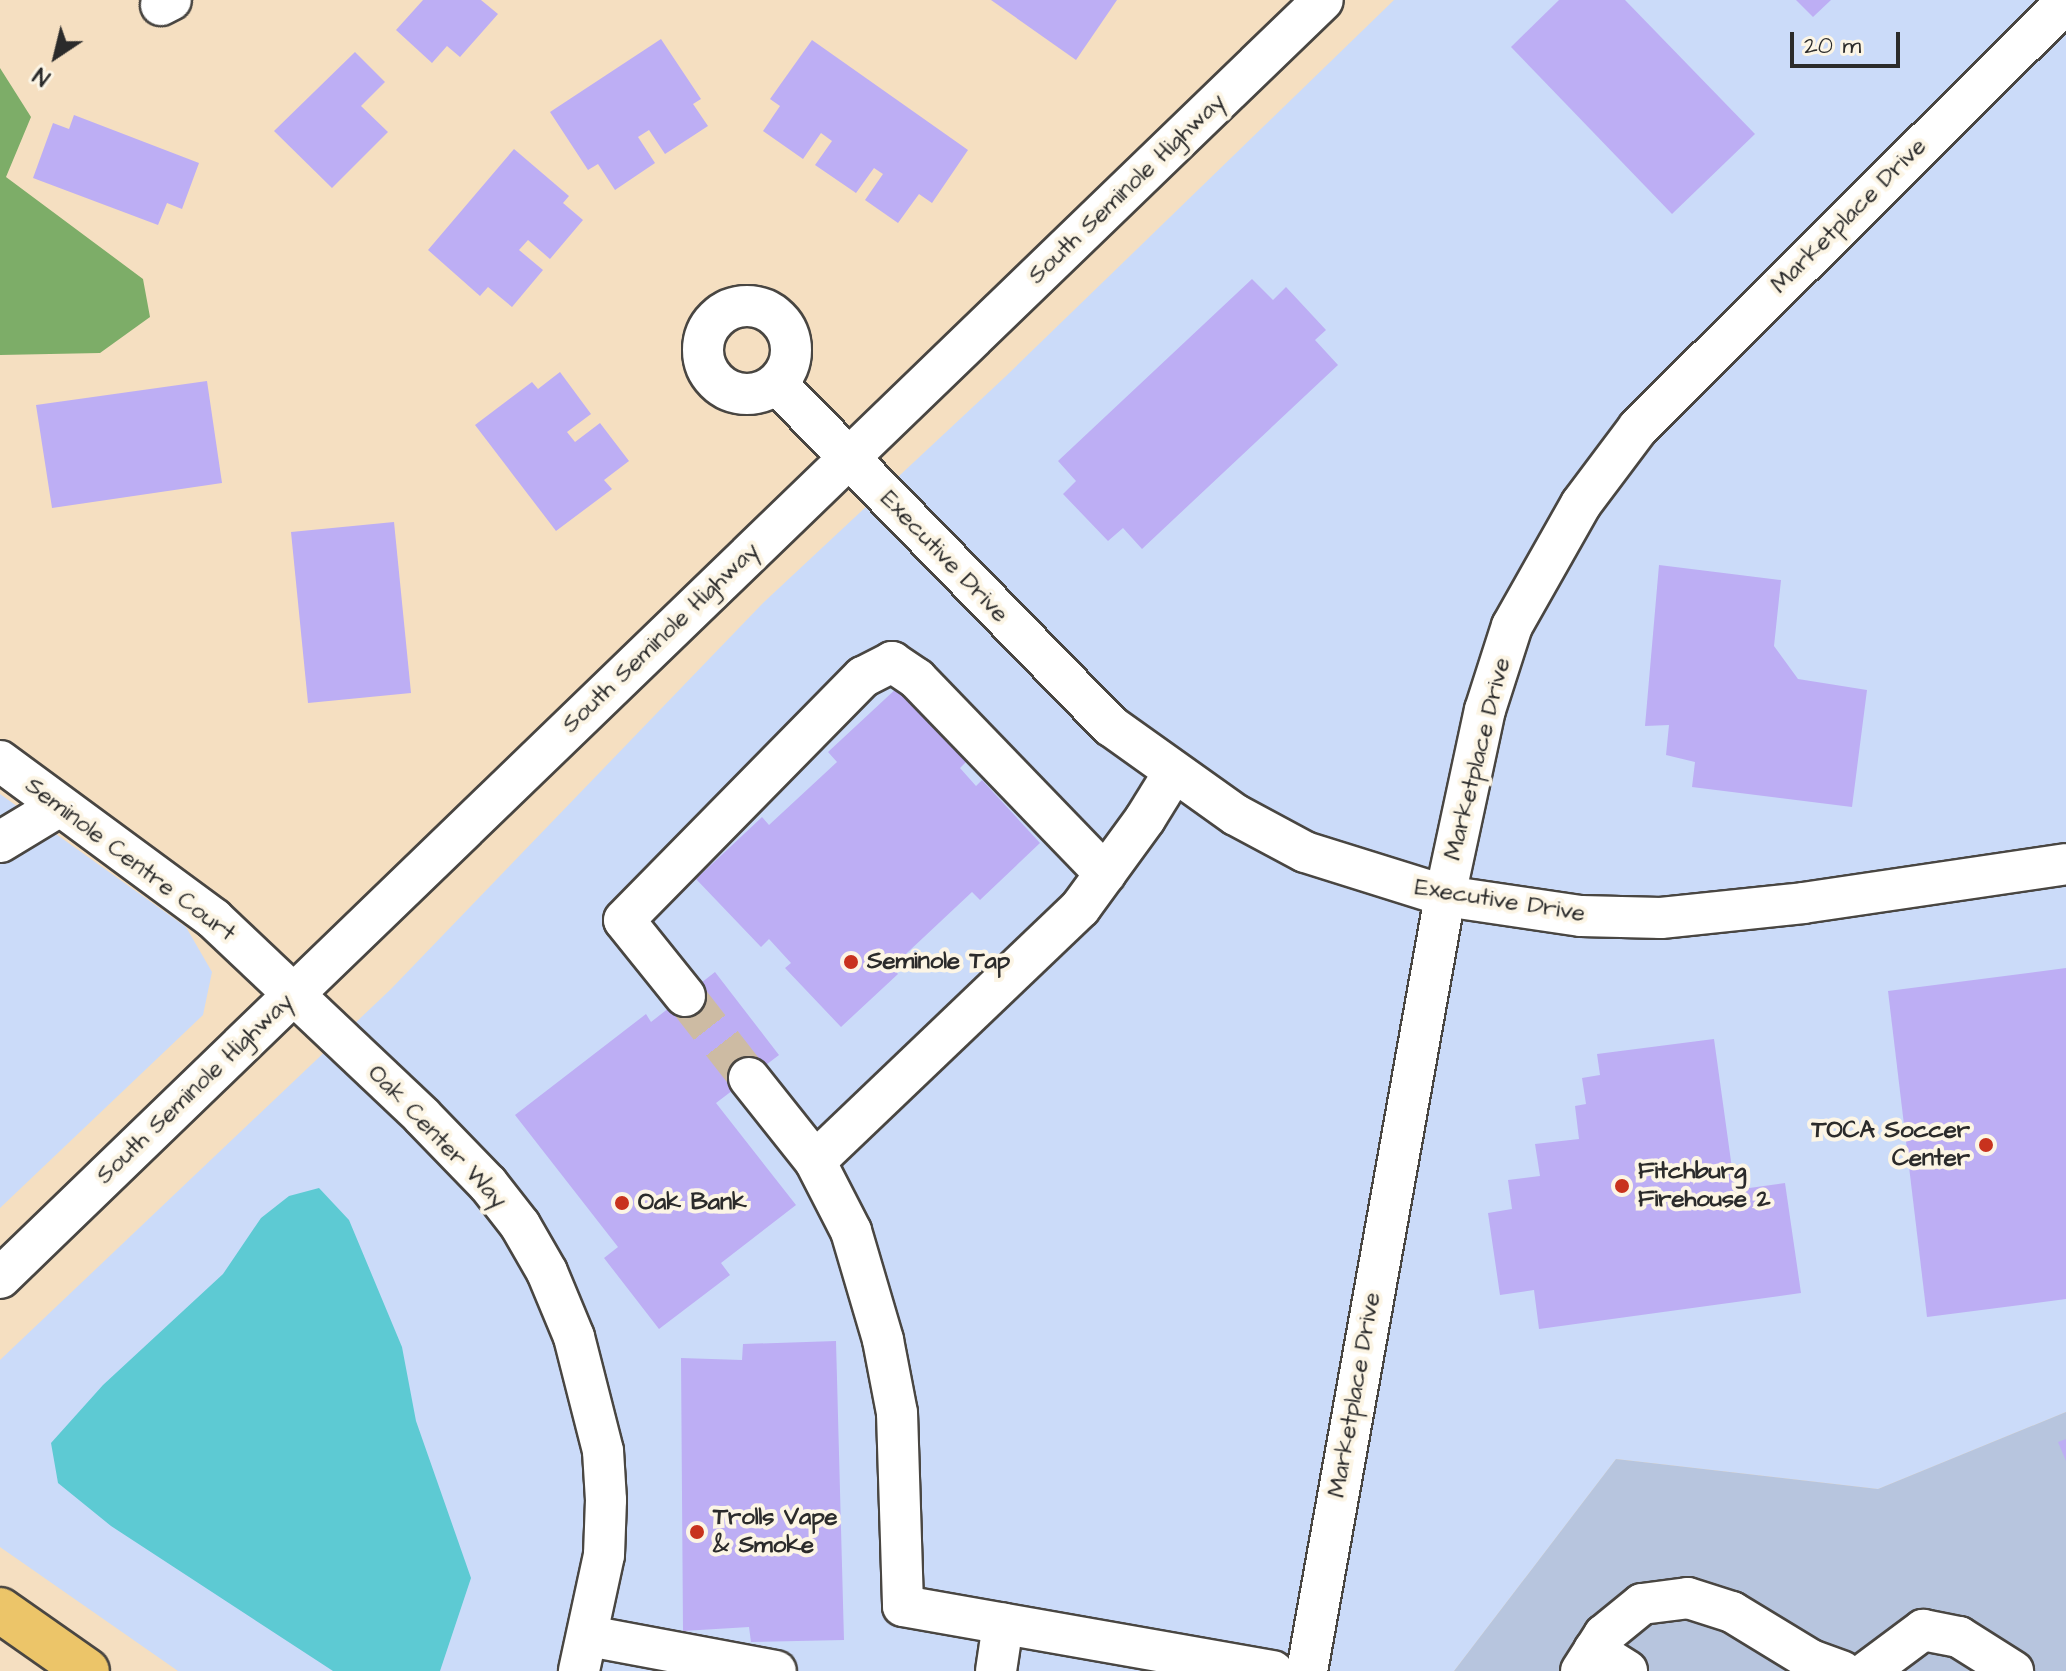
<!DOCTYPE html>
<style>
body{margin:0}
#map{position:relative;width:2066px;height:1671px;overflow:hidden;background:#f5dfc1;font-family:"Architects Daughter",sans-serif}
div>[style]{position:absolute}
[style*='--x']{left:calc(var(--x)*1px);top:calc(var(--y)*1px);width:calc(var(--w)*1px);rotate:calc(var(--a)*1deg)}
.built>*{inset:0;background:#cbdbf9}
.industrial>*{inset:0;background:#b7c5de}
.forest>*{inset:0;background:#7dad68}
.water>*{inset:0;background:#5dcad3}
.building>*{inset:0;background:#bdaef4}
.minor-tunnel>*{height:40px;margin-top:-20px;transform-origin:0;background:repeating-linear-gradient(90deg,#cdbba3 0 40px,transparent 0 60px)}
.roads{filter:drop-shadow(2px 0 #494642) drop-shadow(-2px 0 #494642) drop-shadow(0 2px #494642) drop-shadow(0 -2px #494642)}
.minor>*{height:40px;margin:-20px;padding:0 20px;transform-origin:20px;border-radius:20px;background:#fff}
.minor>.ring{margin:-20px;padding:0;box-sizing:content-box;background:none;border:40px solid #fff;border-radius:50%}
.major>*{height:44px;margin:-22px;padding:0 22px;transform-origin:22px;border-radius:22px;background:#ecc569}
.dots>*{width:22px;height:22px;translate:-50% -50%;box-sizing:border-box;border:4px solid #fcf5e5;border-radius:50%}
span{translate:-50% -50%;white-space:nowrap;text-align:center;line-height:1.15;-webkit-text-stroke:8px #fcf5e5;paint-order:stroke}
.street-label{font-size:24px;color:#2b2b2b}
.poi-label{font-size:24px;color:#2b2b2b;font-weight:700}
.left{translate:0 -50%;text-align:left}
.right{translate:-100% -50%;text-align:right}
.north{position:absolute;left:16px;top:16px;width:80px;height:80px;-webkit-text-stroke:6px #fcf5e5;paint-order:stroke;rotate:215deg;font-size:22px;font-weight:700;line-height:32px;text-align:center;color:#2b2b2b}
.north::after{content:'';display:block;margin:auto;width:28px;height:36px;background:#2b2b2b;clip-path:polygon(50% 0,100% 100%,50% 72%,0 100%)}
.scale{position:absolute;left:1790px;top:32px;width:110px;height:36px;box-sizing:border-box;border:4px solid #2b2b2b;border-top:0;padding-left:10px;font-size:24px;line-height:28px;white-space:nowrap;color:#2b2b2b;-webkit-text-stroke:6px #fcf5e5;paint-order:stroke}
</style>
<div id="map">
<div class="built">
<i style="clip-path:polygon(1394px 0,2066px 0,2066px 1412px,1878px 1489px,1616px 1459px,1454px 1671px,178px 1671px,0 1547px,0 1360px,391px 989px,763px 603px,1005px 377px)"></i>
<i style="clip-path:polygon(0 794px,186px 927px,212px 972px,203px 1015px,0 1208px)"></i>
</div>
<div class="industrial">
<i style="clip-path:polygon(2066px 1412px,2066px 1671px,1454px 1671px,1616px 1459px,1878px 1489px)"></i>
</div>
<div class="forest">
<i style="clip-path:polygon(0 68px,31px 117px,6px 177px,143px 279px,150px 317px,100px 353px,0 355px)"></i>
</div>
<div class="water">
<i style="clip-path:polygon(319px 1188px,349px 1220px,402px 1347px,416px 1421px,471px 1578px,440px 1671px,333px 1671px,111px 1526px,58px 1483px,51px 1443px,103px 1385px,223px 1274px,261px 1218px,289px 1196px)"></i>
</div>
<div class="building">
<i style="clip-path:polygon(423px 0,481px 0,498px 14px,460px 57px,447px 46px,432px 63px,396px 30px)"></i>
<i style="clip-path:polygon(991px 0,1117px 0,1076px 60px)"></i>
<i style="clip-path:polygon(1559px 0,1625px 0,1755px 134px,1672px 214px,1511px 47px)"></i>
<i style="clip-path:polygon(1796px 0,1831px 0,1813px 17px)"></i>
<i style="clip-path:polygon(661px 39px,701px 99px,693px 104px,708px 126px,665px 154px,649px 130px,638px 137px,655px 163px,615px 190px,598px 164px,588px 170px,550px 112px)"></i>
<i style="clip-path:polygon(812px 40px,968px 150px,932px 203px,919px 194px,898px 223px,865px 200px,883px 174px,874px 168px,856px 193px,815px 165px,832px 141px,821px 133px,803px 159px,763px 131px,780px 106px,770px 99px)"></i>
<i style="clip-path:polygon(355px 52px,385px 82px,361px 106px,388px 132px,332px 188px,274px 131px)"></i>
<i style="clip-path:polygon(74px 115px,199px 163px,182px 209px,167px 203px,158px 225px,33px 178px,53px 123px,69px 129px)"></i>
<i style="clip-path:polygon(514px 149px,569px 196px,563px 203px,583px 220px,550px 259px,528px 240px,519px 250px,543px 270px,512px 307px,488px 287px,480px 296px,428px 250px)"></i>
<i style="clip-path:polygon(1252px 279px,1273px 300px,1286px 287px,1326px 330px,1315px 340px,1338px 365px,1142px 549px,1123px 528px,1108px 541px,1063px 494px,1076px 481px,1058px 461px)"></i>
<i style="clip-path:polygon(560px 372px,591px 414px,567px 432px,575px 442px,600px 423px,629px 461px,604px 480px,612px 489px,556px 531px,475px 425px,532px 382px,538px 389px)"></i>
<i style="clip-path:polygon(207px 381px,222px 483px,52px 508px,36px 405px)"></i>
<i style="clip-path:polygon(394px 522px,411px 693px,308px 703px,291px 532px)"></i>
<i style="clip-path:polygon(1659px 565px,1781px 580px,1774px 646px,1798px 679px,1867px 690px,1852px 807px,1692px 787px,1695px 762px,1666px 755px,1669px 725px,1645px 726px)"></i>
<i style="clip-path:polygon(899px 686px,968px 760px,960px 768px,976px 786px,982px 780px,1040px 843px,980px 900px,972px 892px,892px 967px,898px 974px,841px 1027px,785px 968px,791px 963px,769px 939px,761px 947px,696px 879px,762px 817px,769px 825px,837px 762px,828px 752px)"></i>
<i style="clip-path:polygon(2066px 968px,2066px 1299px,1927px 1317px,1888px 991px)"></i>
<i style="clip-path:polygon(715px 972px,779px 1055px,716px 1103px,796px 1205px,721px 1263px,730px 1275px,659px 1329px,604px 1258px,618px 1247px,515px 1115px,646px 1014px,651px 1022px)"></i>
<i style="clip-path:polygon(1714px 1039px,1735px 1190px,1785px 1183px,1801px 1293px,1539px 1329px,1534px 1290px,1500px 1295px,1488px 1213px,1512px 1209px,1508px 1180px,1540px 1176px,1535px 1144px,1579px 1139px,1575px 1106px,1586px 1104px,1582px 1078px,1600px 1075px,1597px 1054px)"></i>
<i style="clip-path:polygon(836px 1341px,844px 1640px,751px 1642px,749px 1627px,683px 1631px,681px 1358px,742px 1360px,743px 1344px)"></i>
<i style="clip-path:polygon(2066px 1439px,2066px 1461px,2058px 1442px)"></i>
</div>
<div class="minor-tunnel">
<i style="--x:685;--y:996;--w:104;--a:52"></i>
</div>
<div class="roads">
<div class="minor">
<i style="--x:161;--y:5;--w:11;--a:-27"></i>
<i class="ring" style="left:703px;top:306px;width:48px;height:48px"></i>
<i style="--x:777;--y:384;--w:478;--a:45.7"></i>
<i style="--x:1111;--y:726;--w:153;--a:35.5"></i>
<i style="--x:1236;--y:815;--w:78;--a:28.2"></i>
<i style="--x:1305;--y:852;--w:147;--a:17.4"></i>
<i style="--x:1445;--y:896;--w:137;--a:8.4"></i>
<i style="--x:1581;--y:916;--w:80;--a:1.4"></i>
<i style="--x:1661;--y:918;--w:143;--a:-6"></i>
<i style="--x:1803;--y:903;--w:266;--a:-8.4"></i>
<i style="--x:0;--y:761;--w:266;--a:36.4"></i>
<i style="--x:214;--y:919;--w:286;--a:43.4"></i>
<i style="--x:422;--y:1116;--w:95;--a:45.9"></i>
<i style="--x:488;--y:1184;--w:52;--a:52"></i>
<i style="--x:520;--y:1225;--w:54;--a:60.1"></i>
<i style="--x:547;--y:1272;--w:70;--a:67.4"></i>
<i style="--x:574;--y:1337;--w:118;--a:75.7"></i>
<i style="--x:603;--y:1451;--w:49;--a:86.5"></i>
<i style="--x:606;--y:1500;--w:55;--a:92.1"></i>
<i style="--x:604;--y:1555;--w:119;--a:102.2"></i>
<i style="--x:1174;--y:772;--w:55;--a:121.7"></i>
<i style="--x:1145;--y:819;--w:110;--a:126.1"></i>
<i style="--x:1080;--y:908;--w:366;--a:136.3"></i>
<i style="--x:815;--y:1161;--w:79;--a:62.8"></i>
<i style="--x:851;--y:1231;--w:114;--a:73.6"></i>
<i style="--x:883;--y:1340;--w:74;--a:79.1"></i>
<i style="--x:897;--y:1413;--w:193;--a:88.2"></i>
<i style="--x:903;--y:1606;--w:376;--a:10"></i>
<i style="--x:0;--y:842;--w:68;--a:-31.1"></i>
<i style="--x:685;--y:996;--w:97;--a:-128.8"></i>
<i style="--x:624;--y:920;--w:341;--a:-45.5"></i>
<i style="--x:863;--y:677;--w:33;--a:-27"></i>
<i style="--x:892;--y:662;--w:30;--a:34"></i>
<i style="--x:917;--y:679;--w:271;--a:46"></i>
<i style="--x:749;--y:1078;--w:106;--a:51.5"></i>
<i style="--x:0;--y:1278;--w:1839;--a:-44.01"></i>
<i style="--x:589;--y:1636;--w:190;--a:10.6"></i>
<i style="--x:1594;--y:1650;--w:39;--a:32"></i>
<i style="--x:996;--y:1671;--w:48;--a:-81.5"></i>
<i style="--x:1307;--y:1671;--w:787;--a:-79.9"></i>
<i style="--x:1445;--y:896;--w:190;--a:-77.9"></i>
<i style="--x:1485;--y:710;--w:88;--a:-72.2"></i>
<i style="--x:1512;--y:626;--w:140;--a:-60.5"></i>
<i style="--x:1581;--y:504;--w:95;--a:-53.1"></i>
<i style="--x:1638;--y:428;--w:604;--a:-44.87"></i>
<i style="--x:1581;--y:1671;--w:43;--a:-57.4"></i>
<i style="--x:1604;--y:1635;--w:49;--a:-39.2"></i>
<i style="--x:1642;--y:1604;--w:46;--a:-7.4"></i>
<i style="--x:1688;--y:1598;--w:46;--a:17.7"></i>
<i style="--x:1732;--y:1612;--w:92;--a:31.3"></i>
<i style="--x:1811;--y:1660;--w:33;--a:20"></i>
<i style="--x:1868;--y:1671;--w:69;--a:-36.7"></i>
<i style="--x:1923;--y:1630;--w:37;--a:11"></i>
<i style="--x:1959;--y:1637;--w:64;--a:32.2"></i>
</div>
<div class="major">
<i style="--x:0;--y:1610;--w:106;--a:35"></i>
</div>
</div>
<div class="dots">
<i style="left:851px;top:962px;background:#c8321e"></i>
<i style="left:1986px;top:1145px;background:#c8321e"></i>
<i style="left:1622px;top:1186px;background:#c8321e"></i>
<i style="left:622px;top:1203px;background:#c8321e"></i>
<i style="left:697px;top:1532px;background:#c8321e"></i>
</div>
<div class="street-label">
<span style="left:1127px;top:189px;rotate:-44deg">South Seminole Highway</span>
<span style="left:1849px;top:216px;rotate:-45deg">Marketplace Drive</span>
<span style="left:944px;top:557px;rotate:46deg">Executive Drive</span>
<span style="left:661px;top:638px;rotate:-44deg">South Seminole Highway</span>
<span style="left:1478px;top:759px;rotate:-76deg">Marketplace Drive</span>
<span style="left:130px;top:860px;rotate:37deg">Seminole Centre Court</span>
<span style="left:1500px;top:901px;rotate:9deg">Executive Drive</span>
<span style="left:195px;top:1089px;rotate:-44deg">South Seminole Highway</span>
<span style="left:437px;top:1137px;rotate:46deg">Oak Center Way</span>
<span style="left:1355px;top:1395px;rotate:-80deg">Marketplace Drive</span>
</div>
<div class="poi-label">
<span class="left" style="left:867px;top:962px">Seminole Tap</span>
<span class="right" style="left:1970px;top:1145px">TOCA Soccer<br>Center</span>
<span class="left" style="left:1638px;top:1186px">Fitchburg<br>Firehouse 2</span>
<span class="left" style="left:638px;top:1203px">Oak Bank</span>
<span class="left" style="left:713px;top:1532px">Trolls Vape<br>&amp; Smoke</span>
</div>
<div class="north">N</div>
<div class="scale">20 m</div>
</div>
